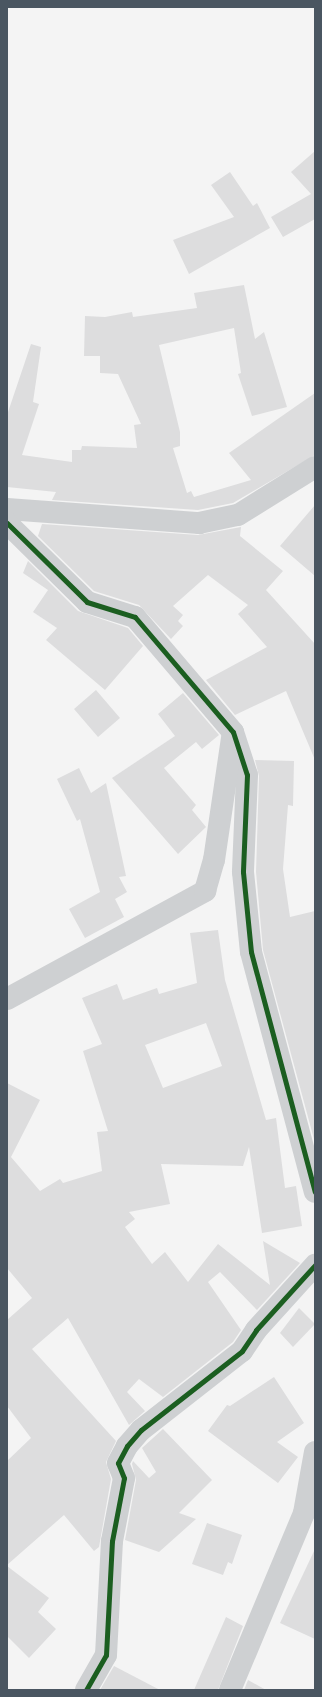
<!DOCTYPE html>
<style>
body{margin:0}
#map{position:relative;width:322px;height:1697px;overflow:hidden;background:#f4f4f4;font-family:Manrope,sans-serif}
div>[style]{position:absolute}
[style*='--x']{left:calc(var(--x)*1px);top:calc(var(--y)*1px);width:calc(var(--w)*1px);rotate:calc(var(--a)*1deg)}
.building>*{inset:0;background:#ddddde}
.minor>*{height:22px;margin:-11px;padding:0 11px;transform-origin:11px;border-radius:11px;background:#ced0d2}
.cycleway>*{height:5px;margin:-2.5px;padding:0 2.5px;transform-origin:2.5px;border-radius:2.5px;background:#1b5e20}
span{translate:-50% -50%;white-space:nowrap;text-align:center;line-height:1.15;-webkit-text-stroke:3px #fff;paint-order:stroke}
.frame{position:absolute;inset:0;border:8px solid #4a5661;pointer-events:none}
</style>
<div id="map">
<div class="building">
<i style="clip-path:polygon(315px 151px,315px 219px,283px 237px,271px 217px,311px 194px,291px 172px)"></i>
<i style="clip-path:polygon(230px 172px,253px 206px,257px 203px,270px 228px,189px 274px,173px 240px,234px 217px,211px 185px)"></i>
<i style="clip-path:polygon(244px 285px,255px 339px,264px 332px,287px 407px,252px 416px,238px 374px,241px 373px,234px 328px,159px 345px,180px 432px,180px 446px,173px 448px,187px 493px,191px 491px,194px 497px,251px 480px,229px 453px,315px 393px,315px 455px,233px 503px,198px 510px,52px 500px,56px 492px,7px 487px,7px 415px,31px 344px,41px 347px,33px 402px,39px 404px,22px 455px,72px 462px,72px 450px,81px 450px,82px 446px,137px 448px,134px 425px,141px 424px,118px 374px,100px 373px,100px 356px,84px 356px,85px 316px,105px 317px,132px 312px,133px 317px,197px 308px,194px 293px)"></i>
<i style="clip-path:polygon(315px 505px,315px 576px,280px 546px)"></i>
<i style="clip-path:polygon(42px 524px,198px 535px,241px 527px,240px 536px,283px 571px,266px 590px,315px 644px,315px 760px,286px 691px,235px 715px,206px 680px,267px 647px,238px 614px,248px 605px,208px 575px,173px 606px,183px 615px,178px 621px,183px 626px,171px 639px,139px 605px,94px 591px,38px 536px)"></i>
<i style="clip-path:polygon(28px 561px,78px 611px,128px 628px,143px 646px,105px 690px,46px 640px,57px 628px,33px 612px,48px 590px,23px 573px)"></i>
<i style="clip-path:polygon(96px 690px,120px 718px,98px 737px,74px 709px)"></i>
<i style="clip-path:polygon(183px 693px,219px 735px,202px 749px,196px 742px,164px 768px,196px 805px,192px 810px,206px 827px,178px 854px,112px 778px,175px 736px,158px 714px)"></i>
<i style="clip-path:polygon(255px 760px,294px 761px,293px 806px,288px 805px,283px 869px,290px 917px,315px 911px,315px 1143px,263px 950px,256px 872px,259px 776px)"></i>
<i style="clip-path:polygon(79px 768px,91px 793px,106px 783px,126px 876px,119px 877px,127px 892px,115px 899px,124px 917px,85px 938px,69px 909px,100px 892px,80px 819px,77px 821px,57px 779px)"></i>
<i style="clip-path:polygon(evenodd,218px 930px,225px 980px,266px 1120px,276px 1118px,285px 1188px,296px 1186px,302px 1226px,262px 1233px,249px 1147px,243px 1166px,161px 1164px,170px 1204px,129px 1212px,135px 1219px,125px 1227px,152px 1264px,165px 1252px,188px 1282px,218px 1244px,270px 1285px,263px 1241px,300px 1263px,257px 1310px,220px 1272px,208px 1282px,241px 1330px,233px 1342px,163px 1397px,139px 1379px,127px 1392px,145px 1411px,129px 1425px,68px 1318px,32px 1349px,116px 1441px,106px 1462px,111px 1479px,99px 1547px,94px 1551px,64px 1515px,7px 1565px,7px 1461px,31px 1438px,7px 1406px,7px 1320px,32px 1298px,7px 1268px,7px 1083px,40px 1100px,11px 1157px,40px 1191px,60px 1179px,63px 1183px,102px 1171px,97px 1132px,108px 1131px,83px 1051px,102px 1044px,82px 998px,117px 984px,123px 1000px,157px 988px,159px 994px,197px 983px,190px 933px,218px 930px,206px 1023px,222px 1066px,163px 1088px,145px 1045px,206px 1023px)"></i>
<i style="clip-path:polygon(299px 1308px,315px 1324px,293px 1347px,280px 1333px)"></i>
<i style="clip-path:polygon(274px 1377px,304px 1423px,277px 1442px,298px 1457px,278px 1483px,208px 1431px,227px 1405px,230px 1406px)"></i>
<i style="clip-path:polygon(163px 1429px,212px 1480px,179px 1513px,196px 1519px,159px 1552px,125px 1540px,136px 1480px,132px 1464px,133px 1461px,149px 1478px,156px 1472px,142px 1448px)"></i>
<i style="clip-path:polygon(207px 1523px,242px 1535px,232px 1564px,228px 1562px,223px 1575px,192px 1564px)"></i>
<i style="clip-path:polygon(315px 1549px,315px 1639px,280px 1623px)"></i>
<i style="clip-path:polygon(7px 1566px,49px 1598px,38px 1612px,56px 1629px,29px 1658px,7px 1636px)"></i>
<i style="clip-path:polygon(226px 1617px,243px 1626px,218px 1690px,194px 1690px)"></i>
<i style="clip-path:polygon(114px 1666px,160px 1690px,100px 1690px)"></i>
<i style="clip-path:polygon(248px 1680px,266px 1690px,244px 1690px)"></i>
</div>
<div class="minor">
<i style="--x:7;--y:509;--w:193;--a:4.2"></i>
<i style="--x:199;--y:523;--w:40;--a:-12"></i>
<i style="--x:238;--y:515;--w:91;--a:-31.9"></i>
<i style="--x:7;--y:523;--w:112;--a:44.6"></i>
<i style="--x:87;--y:602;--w:50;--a:17.4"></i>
<i style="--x:135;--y:617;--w:151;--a:49.6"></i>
<i style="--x:233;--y:732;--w:45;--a:72"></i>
<i style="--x:247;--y:775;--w:97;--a:92.4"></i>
<i style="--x:243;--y:872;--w:80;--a:84.3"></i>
<i style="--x:251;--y:952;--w:248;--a:75.1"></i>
<i style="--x:7;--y:999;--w:226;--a:-28.6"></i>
<i style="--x:205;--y:891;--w:32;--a:-74"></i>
<i style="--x:214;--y:860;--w:129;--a:-81.6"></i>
<i style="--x:86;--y:1690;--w:40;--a:-60.3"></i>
<i style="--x:106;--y:1655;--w:114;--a:-87"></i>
<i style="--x:112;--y:1541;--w:64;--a:-79.2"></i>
<i style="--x:124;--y:1478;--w:16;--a:-112"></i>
<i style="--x:118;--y:1463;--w:19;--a:-62"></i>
<i style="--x:127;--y:1446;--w:21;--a:-49"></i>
<i style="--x:141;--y:1430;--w:128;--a:-38"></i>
<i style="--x:242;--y:1351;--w:25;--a:-56"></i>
<i style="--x:256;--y:1330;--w:88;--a:-47.8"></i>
<i style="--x:230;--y:1690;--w:192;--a:-67.3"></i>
<i style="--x:304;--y:1513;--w:62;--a:-79.8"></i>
</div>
<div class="cycleway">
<i style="--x:7;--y:523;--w:112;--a:44.6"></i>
<i style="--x:87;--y:602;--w:50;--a:17.4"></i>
<i style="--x:135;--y:617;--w:151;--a:49.6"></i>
<i style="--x:233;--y:732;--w:45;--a:72"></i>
<i style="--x:247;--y:775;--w:97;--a:92.4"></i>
<i style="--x:243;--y:872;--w:80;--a:84.3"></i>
<i style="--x:251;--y:952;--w:248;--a:75.1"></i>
<i style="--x:86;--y:1690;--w:40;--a:-60.3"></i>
<i style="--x:106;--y:1655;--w:114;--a:-87"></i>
<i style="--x:112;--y:1541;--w:64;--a:-79.2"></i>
<i style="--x:124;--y:1478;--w:16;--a:-112"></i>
<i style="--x:118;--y:1463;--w:19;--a:-62"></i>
<i style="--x:127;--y:1446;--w:21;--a:-49"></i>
<i style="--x:141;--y:1430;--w:128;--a:-38"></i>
<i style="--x:242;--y:1351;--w:25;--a:-56"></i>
<i style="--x:256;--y:1330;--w:88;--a:-47.8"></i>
</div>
<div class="frame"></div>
</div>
